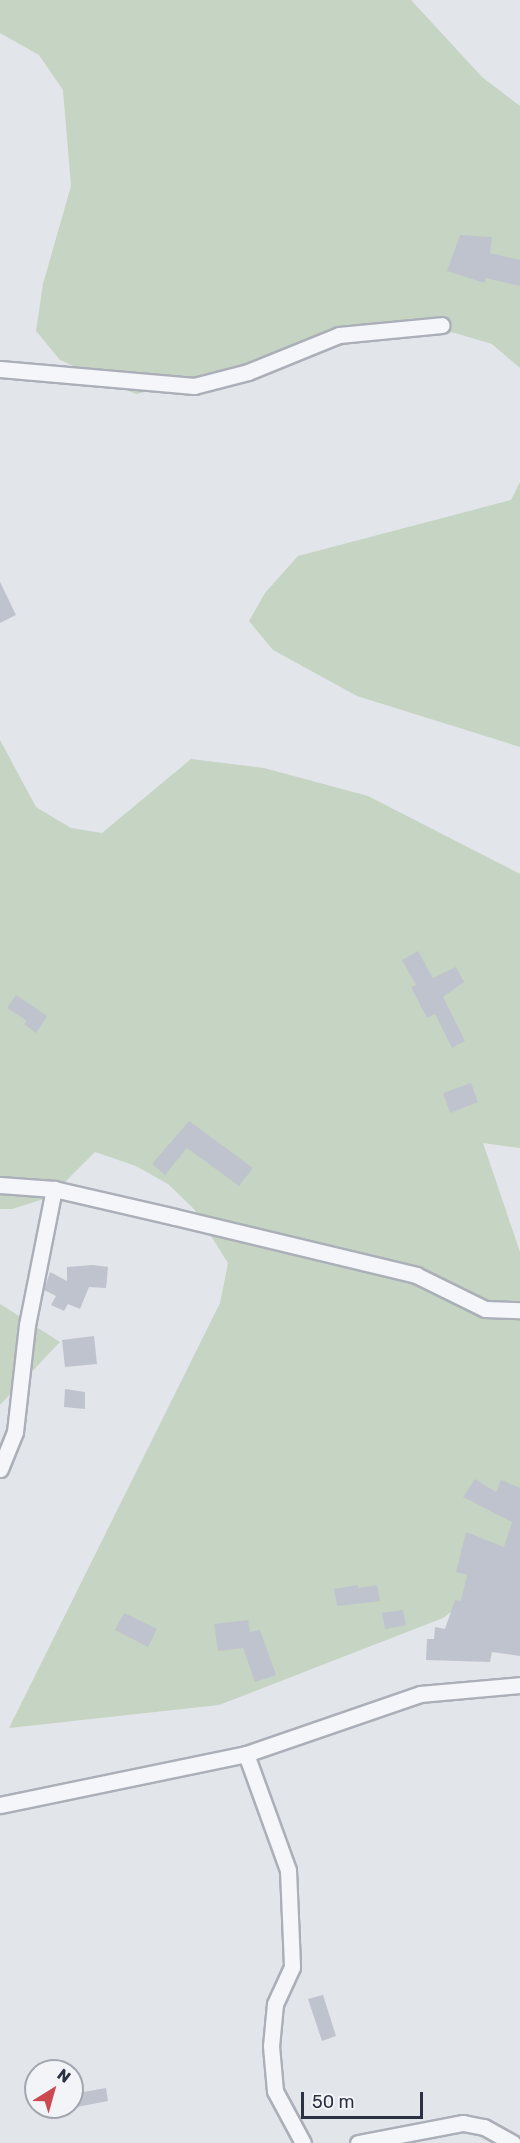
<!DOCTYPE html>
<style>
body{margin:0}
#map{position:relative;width:520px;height:2143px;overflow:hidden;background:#e2e5ea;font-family:Rubik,sans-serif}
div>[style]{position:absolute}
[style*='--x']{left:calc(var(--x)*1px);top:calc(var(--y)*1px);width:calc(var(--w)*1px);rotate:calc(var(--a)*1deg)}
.green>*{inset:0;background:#c6d4c3}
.building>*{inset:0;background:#bfc3cd}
.roads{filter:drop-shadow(2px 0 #abafb8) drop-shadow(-2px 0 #abafb8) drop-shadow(0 2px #abafb8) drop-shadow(0 -2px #abafb8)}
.street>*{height:15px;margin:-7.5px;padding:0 7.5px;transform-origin:7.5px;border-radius:7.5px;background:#f5f6f9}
span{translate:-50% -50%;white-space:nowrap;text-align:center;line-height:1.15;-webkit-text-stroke:6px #f2f4f8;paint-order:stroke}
.north{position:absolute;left:24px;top:2059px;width:60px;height:60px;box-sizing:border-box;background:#f2f4f8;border:2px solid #a2a6af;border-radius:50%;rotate:37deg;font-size:16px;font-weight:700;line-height:24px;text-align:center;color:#2a3142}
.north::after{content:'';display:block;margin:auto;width:21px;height:27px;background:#cd4952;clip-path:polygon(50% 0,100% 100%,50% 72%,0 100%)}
.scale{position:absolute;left:301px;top:2092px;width:122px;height:27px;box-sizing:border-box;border:3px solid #2a3142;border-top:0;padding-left:8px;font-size:18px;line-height:21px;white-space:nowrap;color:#2a3142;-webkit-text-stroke:4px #f2f4f8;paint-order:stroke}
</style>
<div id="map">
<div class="green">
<i style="clip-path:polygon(0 0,411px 0,482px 77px,520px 106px,520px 368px,492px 344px,455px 333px,408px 326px,321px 352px,136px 394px,60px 360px,36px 331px,43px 284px,71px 186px,63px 90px,39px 55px,0 33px)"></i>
<i style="clip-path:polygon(520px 482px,520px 747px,357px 696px,273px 650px,249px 621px,265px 593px,298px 556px,511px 500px)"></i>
<i style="clip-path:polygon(0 740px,36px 807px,71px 828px,102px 833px,191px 759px,264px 768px,368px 796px,520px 874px,520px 1148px,483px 1143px,520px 1252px,520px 1551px,511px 1566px,443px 1618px,219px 1705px,9px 1728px,220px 1303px,228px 1263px,194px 1209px,168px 1184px,136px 1166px,95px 1152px,50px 1197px,12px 1209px,0 1209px)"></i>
<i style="clip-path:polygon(0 1304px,60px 1342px,0 1405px)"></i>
</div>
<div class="building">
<i style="clip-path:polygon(460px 235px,492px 237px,490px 253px,520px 260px,520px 286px,486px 278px,485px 283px,447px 271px)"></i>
<i style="clip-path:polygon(0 582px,16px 615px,0 623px)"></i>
<i style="clip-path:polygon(418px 951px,433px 978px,456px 967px,464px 982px,443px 997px,465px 1041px,452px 1048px,435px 1014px,427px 1018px,411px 987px,416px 985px,402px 960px)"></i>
<i style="clip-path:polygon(16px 995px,47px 1016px,36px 1033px,24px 1024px,27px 1021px,7px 1008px)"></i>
<i style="clip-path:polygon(471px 1083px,478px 1102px,450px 1113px,443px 1093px)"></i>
<i style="clip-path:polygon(189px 1121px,253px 1168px,239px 1186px,187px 1148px,165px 1175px,152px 1164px)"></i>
<i style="clip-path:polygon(93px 1265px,108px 1267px,106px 1288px,89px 1287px,80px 1309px,68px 1304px,64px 1311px,51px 1305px,56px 1296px,44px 1290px,50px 1272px,67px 1281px,67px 1267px)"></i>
<i style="clip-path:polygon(94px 1336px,97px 1364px,65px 1367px,62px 1340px)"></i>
<i style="clip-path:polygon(65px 1389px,85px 1392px,85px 1409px,64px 1407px)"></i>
<i style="clip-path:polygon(475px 1479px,496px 1492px,501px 1480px,520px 1488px,520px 1656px,492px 1652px,490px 1662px,426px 1660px,427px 1639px,434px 1639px,435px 1627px,445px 1629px,455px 1600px,461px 1601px,467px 1575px,456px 1572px,466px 1532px,504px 1547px,512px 1522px,463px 1497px)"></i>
<i style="clip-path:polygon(358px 1585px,358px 1588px,377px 1585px,380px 1601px,337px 1606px,334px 1589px)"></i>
<i style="clip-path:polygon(403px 1610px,406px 1625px,385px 1629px,382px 1613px)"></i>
<i style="clip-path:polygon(124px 1613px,157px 1629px,148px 1647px,115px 1630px)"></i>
<i style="clip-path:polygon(248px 1620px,250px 1632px,260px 1630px,276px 1675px,255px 1682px,243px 1648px,218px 1651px,214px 1624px)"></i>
<i style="clip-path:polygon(323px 1995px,336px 2036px,322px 2041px,308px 1999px)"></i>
<i style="clip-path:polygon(106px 2088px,108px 2101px,72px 2108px,72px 2094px)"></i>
</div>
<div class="roads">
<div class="street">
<i style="--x:0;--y:369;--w:195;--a:5"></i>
<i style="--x:194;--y:386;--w:56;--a:-14.5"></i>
<i style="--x:248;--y:372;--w:98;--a:-22.1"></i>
<i style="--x:339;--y:335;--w:103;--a:-5.5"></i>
<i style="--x:0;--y:1185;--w:54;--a:4.2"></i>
<i style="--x:54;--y:1189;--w:124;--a:13"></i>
<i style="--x:175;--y:1217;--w:248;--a:13.5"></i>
<i style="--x:416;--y:1275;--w:77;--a:26.2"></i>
<i style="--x:485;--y:1309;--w:35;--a:2"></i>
<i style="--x:0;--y:1469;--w:40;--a:-68"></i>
<i style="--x:15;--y:1432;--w:108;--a:-83.6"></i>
<i style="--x:27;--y:1325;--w:139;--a:-78.8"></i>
<i style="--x:246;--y:1754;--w:123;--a:70.1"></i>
<i style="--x:288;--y:1870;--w:97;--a:87.6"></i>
<i style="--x:292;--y:1967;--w:41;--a:114.7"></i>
<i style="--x:275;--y:2004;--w:42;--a:95.4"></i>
<i style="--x:271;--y:2046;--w:45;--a:84.9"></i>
<i style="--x:275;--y:2091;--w:59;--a:61.7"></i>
<i style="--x:0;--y:1805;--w:251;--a:-11.7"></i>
<i style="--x:246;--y:1754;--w:184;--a:-19"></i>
<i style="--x:420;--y:1694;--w:100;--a:-5.1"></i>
<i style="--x:358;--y:2143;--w:107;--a:-10.8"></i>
<i style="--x:463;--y:2123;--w:21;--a:11"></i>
<i style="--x:484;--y:2127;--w:33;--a:29"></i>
</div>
</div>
<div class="north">N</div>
<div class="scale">50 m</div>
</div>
